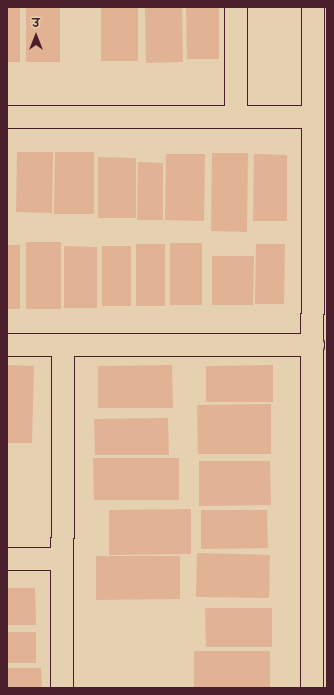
<!DOCTYPE html>
<meta charset="utf-8">
<style>
body{margin:0}
#map{position:relative;width:334px;height:695px;overflow:hidden;background:#e5d0af;font-family:Sriracha,"Playpen Sans Deva",sans-serif}
div>[style]{position:absolute}
[style*='--x']{left:calc(var(--x)*1px);top:calc(var(--y)*1px);width:calc(var(--w)*1px);rotate:calc(var(--a)*1deg)}
.building>*{inset:0;background:#e2b294}
.roads{filter:drop-shadow(1px 0 #4a1f2b) drop-shadow(-1px 0 #4a1f2b) drop-shadow(0 1px #4a1f2b) drop-shadow(0 -1px #4a1f2b)}
.minor>*{height:22px;margin:-11px;padding:0 11px;transform-origin:11px;border-radius:11px;background:#e5d0af}
span{translate:-50% -50%;white-space:nowrap;text-align:center;line-height:1.15;-webkit-text-stroke:4px #e5d0af;paint-order:stroke}
.frame{position:absolute;inset:0;border:8px solid #4a1f2b;pointer-events:none}
.north{position:absolute;left:16px;top:16px;width:40px;height:40px;-webkit-text-stroke:3px #e5d0af;paint-order:stroke;rotate:0deg;font-size:11px;font-weight:700;line-height:16px;text-align:center;color:#4a1f2b}
.north::after{content:'';display:block;margin:auto;width:14px;height:18px;background:#4a1f2b;clip-path:polygon(50% 0,100% 100%,50% 72%,0 100%)}
</style>
<div id="map">
<div class="building">
<i style="clip-path:polygon(7px 7px,20px 7px,20px 62px,7px 62px)"></i>
<i style="clip-path:polygon(26px 7px,60px 7px,60px 62px,26px 62px)"></i>
<i style="clip-path:polygon(101px 7px,138px 7px,138px 61px,101px 61px)"></i>
<i style="clip-path:polygon(145px 7px,182px 7px,183px 62px,146px 63px)"></i>
<i style="clip-path:polygon(186px 7px,219px 7px,219px 59px,187px 59px)"></i>
<i style="clip-path:polygon(17px 152px,53px 152px,52px 213px,16px 212px)"></i>
<i style="clip-path:polygon(55px 152px,94px 152px,94px 214px,54px 214px)"></i>
<i style="clip-path:polygon(212px 153px,248px 153px,247px 232px,211px 231px)"></i>
<i style="clip-path:polygon(166px 154px,205px 154px,204px 221px,165px 220px)"></i>
<i style="clip-path:polygon(254px 154px,287px 155px,287px 221px,253px 221px)"></i>
<i style="clip-path:polygon(98px 157px,136px 158px,136px 218px,98px 218px)"></i>
<i style="clip-path:polygon(138px 162px,163px 163px,163px 220px,137px 220px)"></i>
<i style="clip-path:polygon(26px 242px,61px 242px,61px 309px,26px 309px)"></i>
<i style="clip-path:polygon(170px 243px,202px 243px,202px 305px,170px 305px)"></i>
<i style="clip-path:polygon(136px 244px,165px 244px,165px 306px,136px 306px)"></i>
<i style="clip-path:polygon(256px 244px,285px 244px,284px 304px,255px 304px)"></i>
<i style="clip-path:polygon(7px 245px,20px 245px,20px 309px,7px 309px)"></i>
<i style="clip-path:polygon(64px 246px,97px 247px,97px 308px,64px 308px)"></i>
<i style="clip-path:polygon(102px 246px,131px 246px,131px 306px,102px 306px)"></i>
<i style="clip-path:polygon(212px 256px,254px 256px,253px 305px,212px 305px)"></i>
<i style="clip-path:polygon(7px 365px,34px 366px,32px 443px,7px 443px)"></i>
<i style="clip-path:polygon(172px 365px,173px 408px,98px 408px,98px 366px)"></i>
<i style="clip-path:polygon(273px 365px,273px 402px,206px 402px,206px 366px)"></i>
<i style="clip-path:polygon(271px 404px,271px 454px,198px 454px,197px 405px)"></i>
<i style="clip-path:polygon(168px 418px,169px 455px,95px 455px,94px 419px)"></i>
<i style="clip-path:polygon(93px 458px,179px 458px,179px 500px,94px 500px)"></i>
<i style="clip-path:polygon(199px 461px,270px 461px,271px 505px,199px 506px)"></i>
<i style="clip-path:polygon(191px 509px,191px 554px,109px 555px,109px 510px)"></i>
<i style="clip-path:polygon(201px 510px,267px 510px,268px 548px,201px 549px)"></i>
<i style="clip-path:polygon(197px 553px,270px 555px,269px 598px,196px 597px)"></i>
<i style="clip-path:polygon(96px 556px,180px 556px,180px 599px,96px 600px)"></i>
<i style="clip-path:polygon(7px 588px,35px 588px,36px 625px,7px 625px)"></i>
<i style="clip-path:polygon(205px 608px,272px 608px,272px 647px,206px 647px)"></i>
<i style="clip-path:polygon(7px 632px,36px 632px,36px 663px,7px 663px)"></i>
<i style="clip-path:polygon(194px 651px,270px 651px,270px 688px,194px 688px)"></i>
<i style="clip-path:polygon(7px 668px,41px 668px,42px 688px,7px 688px)"></i>
</div>
<div class="roads">
<div class="minor">
<i style="--x:7;--y:117;--w:306;--a:0"></i>
<i style="--x:236;--y:117;--w:110;--a:-90"></i>
<i style="--x:7;--y:345;--w:306;--a:0"></i>
<i style="--x:7;--y:559;--w:55;--a:0"></i>
<i style="--x:62;--y:688;--w:343;--a:-89.8"></i>
<i style="--x:312;--y:688;--w:681;--a:-89.92"></i>
</div>
</div>
<div class="frame"></div>
<div class="north">उ</div>
</div>
